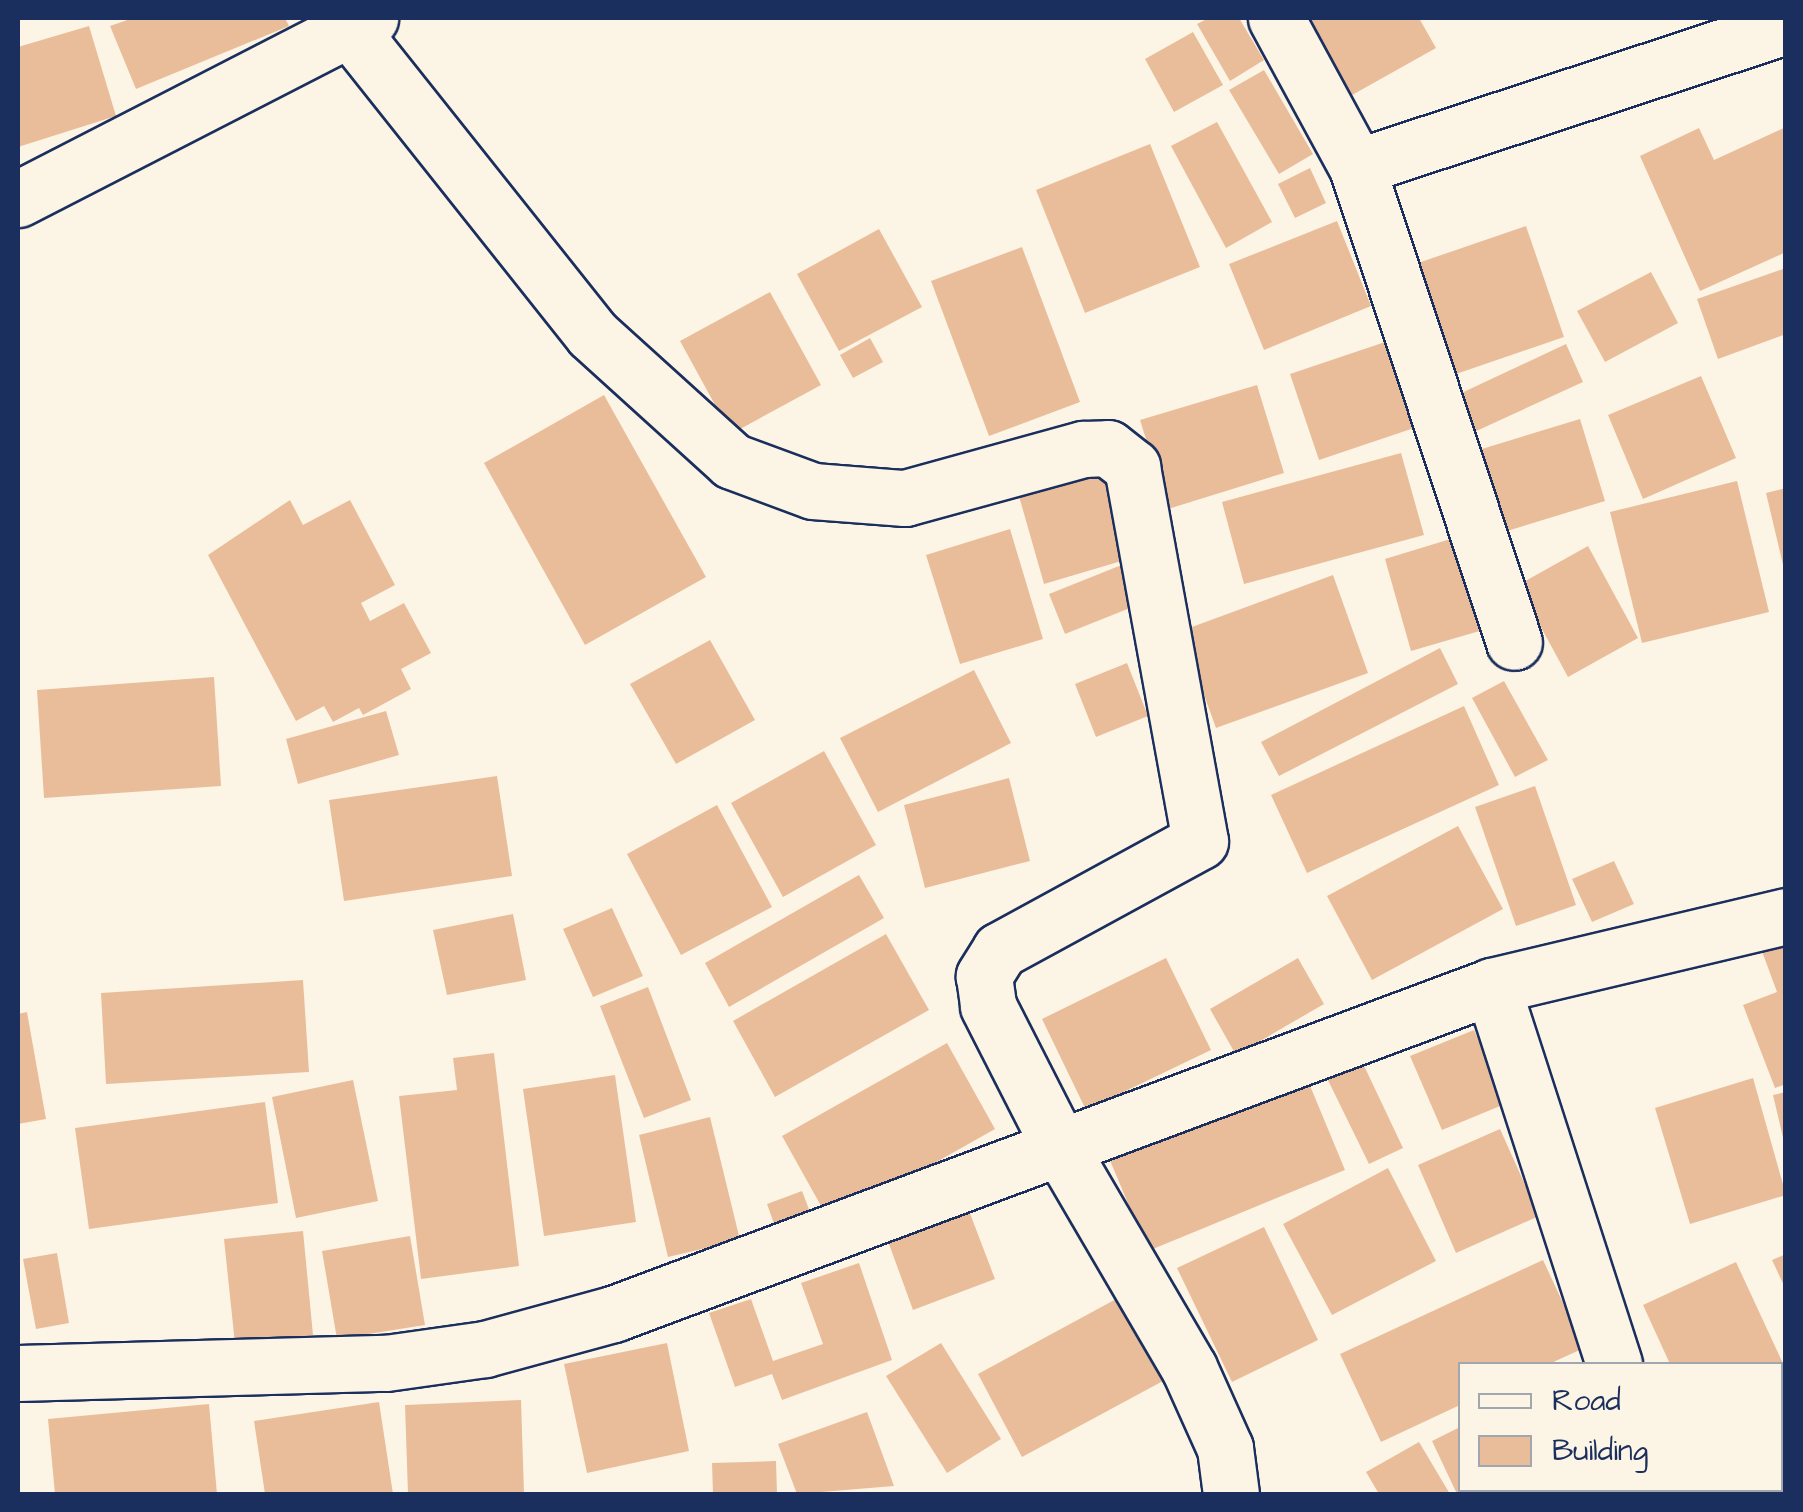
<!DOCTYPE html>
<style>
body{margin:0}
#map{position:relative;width:1803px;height:1512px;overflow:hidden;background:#fcf5e5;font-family:"Architects Daughter",sans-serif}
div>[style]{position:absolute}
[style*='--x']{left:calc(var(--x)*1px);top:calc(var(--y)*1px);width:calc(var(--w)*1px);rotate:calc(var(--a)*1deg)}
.building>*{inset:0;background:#eabd9a}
.roads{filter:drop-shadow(2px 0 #1b2f5e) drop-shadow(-2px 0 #1b2f5e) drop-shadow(0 2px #1b2f5e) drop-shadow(0 -2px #1b2f5e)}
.minor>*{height:55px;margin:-27.5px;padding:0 27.5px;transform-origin:27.5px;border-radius:27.5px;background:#fcf5e5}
span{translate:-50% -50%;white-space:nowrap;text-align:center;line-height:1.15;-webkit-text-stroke:9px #fcf5e5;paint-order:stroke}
.frame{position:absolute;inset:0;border:20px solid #1b2f5e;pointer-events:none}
.legend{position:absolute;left:1458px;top:1362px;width:325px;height:130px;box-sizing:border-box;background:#fcf5e5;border:2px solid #a2a6af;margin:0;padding:12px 18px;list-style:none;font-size:30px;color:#1b2f5e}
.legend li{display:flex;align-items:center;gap:20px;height:50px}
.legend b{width:50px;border:2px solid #a2a6af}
</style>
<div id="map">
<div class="building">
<i style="clip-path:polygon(133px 18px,285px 18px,289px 26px,136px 89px,110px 26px)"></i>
<i style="clip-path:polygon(1209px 18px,1239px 18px,1264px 60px,1230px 81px,1197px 24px)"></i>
<i style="clip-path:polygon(1300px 18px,1419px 18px,1436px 48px,1345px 99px)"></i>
<i style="clip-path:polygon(89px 26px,116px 116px,18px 147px,18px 47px)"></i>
<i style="clip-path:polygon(1193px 32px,1223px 85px,1174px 112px,1145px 59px)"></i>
<i style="clip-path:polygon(1264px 70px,1313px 154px,1279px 174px,1229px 90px)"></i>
<i style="clip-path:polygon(1217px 122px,1272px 222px,1226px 248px,1171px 146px)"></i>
<i style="clip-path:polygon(1786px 127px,1786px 252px,1700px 291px,1640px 156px,1699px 128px,1714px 160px)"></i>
<i style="clip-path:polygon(1150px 144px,1200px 267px,1085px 313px,1036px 190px)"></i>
<i style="clip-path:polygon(1310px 168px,1326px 203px,1295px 218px,1278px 184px)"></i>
<i style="clip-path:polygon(1337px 221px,1371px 306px,1264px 350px,1229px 264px)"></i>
<i style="clip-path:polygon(1526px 226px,1564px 337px,1456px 374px,1418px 263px)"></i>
<i style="clip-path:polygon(879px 229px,922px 307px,839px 351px,797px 274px)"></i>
<i style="clip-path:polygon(1022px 247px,1080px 402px,989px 436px,931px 281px)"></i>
<i style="clip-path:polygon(1786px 268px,1786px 334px,1718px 359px,1697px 299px)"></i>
<i style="clip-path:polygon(1651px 272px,1678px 323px,1605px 362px,1577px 311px)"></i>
<i style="clip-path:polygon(770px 292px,821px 385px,731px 434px,680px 341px)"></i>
<i style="clip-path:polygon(870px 338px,883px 362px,853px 378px,840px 355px)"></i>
<i style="clip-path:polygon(1394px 339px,1423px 425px,1319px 460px,1290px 374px)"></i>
<i style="clip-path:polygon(1566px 344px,1583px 382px,1472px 433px,1455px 396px)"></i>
<i style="clip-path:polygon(1701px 376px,1736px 458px,1643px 499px,1608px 415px)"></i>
<i style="clip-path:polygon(1257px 385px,1284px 473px,1168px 509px,1140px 420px)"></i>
<i style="clip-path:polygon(604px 395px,706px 577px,585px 645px,484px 463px)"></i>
<i style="clip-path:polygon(1580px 419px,1605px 501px,1497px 534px,1472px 452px)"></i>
<i style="clip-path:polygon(1401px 453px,1424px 535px,1244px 584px,1222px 502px)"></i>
<i style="clip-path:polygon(1104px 455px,1135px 557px,1044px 584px,1015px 482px)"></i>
<i style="clip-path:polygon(1737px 481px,1769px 612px,1642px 643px,1610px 512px)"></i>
<i style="clip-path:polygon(1786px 488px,1786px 569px,1784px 569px,1766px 493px)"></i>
<i style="clip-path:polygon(290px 500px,303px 525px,350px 500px,395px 585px,361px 603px,370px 621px,404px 603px,431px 653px,401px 669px,411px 689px,363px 715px,359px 708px,333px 722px,324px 706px,296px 721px,208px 555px)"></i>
<i style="clip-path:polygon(1010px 529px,1043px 639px,960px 664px,926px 555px)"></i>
<i style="clip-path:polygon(1457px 537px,1483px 630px,1411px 651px,1385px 559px)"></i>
<i style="clip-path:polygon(1588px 546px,1638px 638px,1568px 677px,1518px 585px)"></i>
<i style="clip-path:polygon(1139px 558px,1155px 598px,1065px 634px,1049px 594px)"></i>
<i style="clip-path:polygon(1333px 575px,1368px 673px,1216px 728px,1181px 631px)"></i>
<i style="clip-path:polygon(710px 640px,755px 720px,676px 764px,630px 684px)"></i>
<i style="clip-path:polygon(1440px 648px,1458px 684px,1279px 776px,1261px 742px)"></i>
<i style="clip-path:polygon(1127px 663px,1148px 716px,1096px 737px,1075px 684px)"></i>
<i style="clip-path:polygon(974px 670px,1011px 743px,878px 812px,840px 738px)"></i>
<i style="clip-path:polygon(214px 677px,221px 786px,44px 798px,37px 690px)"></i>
<i style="clip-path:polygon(1504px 681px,1548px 760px,1515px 777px,1472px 698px)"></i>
<i style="clip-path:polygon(1464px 706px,1499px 785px,1307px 873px,1271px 795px)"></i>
<i style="clip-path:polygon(386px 711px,399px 755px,298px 784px,286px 739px)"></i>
<i style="clip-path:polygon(824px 751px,876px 845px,783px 897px,731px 803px)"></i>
<i style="clip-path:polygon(497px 776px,512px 876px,344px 901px,329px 800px)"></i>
<i style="clip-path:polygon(1009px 778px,1030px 861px,925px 888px,904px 805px)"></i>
<i style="clip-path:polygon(1535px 786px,1576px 905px,1516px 926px,1475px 807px)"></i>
<i style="clip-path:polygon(717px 805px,772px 907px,681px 955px,627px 854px)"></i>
<i style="clip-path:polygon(1458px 826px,1503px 909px,1372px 980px,1327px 896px)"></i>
<i style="clip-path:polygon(1614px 861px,1634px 904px,1592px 922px,1572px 879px)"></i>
<i style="clip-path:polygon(859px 875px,884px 918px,729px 1007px,705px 963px)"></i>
<i style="clip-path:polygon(612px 908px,643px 976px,593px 997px,563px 929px)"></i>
<i style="clip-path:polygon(513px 914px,526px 980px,447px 995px,433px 930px)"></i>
<i style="clip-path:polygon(886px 934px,929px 1010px,775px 1097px,733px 1021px)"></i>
<i style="clip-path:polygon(1786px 936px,1786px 1084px,1775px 1088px,1743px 1005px,1777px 992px,1760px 946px)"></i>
<i style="clip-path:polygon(1166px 958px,1211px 1050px,1086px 1110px,1042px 1019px)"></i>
<i style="clip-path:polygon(1298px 958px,1324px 1004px,1236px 1055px,1210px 1009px)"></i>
<i style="clip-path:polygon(303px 980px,309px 1072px,106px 1084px,101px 993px)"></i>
<i style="clip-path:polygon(648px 987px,691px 1100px,644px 1118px,600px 1006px)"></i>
<i style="clip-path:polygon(27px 1012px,46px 1119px,18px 1124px,18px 1014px)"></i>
<i style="clip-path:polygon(1474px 1030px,1505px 1104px,1442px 1130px,1410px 1056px)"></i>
<i style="clip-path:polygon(947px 1043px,995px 1129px,830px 1222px,782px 1136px)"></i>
<i style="clip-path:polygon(494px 1053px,519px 1266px,421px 1279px,399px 1096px,457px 1090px,453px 1058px)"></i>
<i style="clip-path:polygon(1358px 1053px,1403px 1148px,1369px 1164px,1323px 1070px)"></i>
<i style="clip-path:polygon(615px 1075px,636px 1222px,544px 1236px,523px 1089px)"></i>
<i style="clip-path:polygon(1306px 1076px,1345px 1170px,1148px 1251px,1109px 1158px)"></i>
<i style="clip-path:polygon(1753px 1078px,1786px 1195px,1690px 1224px,1655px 1108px)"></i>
<i style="clip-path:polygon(353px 1080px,378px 1201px,296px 1218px,272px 1097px)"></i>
<i style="clip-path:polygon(1786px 1092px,1786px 1142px,1784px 1142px,1773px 1095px)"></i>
<i style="clip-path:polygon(265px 1102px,278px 1203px,89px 1229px,75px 1128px)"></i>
<i style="clip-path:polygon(710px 1117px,740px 1240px,668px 1257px,639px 1135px)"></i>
<i style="clip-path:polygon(1500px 1129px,1539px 1216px,1456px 1253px,1418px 1165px)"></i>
<i style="clip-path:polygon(1388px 1168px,1436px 1261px,1332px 1315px,1283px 1224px)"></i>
<i style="clip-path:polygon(802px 1191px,812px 1217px,777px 1232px,767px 1204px)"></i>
<i style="clip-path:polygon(966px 1203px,995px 1279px,913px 1310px,885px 1233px)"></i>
<i style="clip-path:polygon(1264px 1227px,1318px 1340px,1232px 1382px,1177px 1268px)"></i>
<i style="clip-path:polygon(303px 1231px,313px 1335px,235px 1344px,224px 1239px)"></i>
<i style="clip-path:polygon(410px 1236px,425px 1325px,337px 1339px,322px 1251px)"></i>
<i style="clip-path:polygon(57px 1253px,69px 1323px,36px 1329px,23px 1259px)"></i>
<i style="clip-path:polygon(1786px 1254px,1786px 1290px,1772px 1260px)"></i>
<i style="clip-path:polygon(1543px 1260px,1584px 1348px,1549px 1364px,1460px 1364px,1460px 1405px,1381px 1442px,1340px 1354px)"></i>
<i style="clip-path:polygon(1736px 1262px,1786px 1370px,1670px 1364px,1643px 1305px)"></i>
<i style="clip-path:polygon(859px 1263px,892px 1360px,782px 1400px,772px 1374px,735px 1387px,709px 1313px,751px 1299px,773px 1361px,823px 1344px,801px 1283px)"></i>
<i style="clip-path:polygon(1118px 1298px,1163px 1381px,1022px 1457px,978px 1374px)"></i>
<i style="clip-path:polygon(667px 1343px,689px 1451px,587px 1473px,564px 1364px)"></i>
<i style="clip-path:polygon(941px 1343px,1001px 1439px,947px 1473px,886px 1376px)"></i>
<i style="clip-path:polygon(521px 1400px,524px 1494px,408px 1494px,405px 1405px)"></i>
<i style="clip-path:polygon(379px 1402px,393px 1494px,265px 1494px,254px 1421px)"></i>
<i style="clip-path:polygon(209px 1404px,217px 1494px,55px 1494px,48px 1419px)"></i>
<i style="clip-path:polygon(867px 1412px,894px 1486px,797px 1494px,778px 1444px)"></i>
<i style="clip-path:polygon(1460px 1427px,1460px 1490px,1533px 1490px,1457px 1494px,1432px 1441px)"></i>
<i style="clip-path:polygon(1419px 1442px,1450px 1494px,1379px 1494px,1366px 1472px)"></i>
<i style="clip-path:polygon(776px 1461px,777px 1494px,713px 1494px,712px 1463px)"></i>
<i style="clip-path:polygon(1688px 1490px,1751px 1490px,1742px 1494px)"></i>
</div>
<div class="roads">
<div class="minor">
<i style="--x:355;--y:18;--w:11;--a:128"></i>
<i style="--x:348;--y:27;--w:392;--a:51.5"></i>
<i style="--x:592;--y:334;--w:189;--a:42.2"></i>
<i style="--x:732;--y:461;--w:86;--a:20.3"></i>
<i style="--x:813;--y:491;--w:92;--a:4.4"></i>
<i style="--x:905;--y:498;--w:185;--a:-15.4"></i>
<i style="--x:1083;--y:449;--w:25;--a:-2"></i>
<i style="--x:1108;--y:448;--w:31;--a:38"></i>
<i style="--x:1132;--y:467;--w:380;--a:79.7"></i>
<i style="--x:1200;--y:841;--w:228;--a:151.4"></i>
<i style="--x:1000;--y:950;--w:31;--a:122"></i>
<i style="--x:984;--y:976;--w:30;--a:82"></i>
<i style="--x:988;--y:1006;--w:161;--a:63"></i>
<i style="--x:1061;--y:1149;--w:254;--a:59.7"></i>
<i style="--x:1189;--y:1368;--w:88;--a:65.8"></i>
<i style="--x:1225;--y:1448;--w:46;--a:82.6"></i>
<i style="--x:1276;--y:18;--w:170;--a:61.5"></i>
<i style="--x:1357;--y:167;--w:500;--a:71.71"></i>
<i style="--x:1357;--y:167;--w:452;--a:-18.2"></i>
<i style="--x:18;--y:199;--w:396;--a:-27.2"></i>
<i style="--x:1492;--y:986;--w:397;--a:72.1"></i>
<i style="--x:18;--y:1373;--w:368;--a:-1.6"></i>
<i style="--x:386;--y:1363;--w:100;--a:-8"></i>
<i style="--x:485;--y:1349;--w:133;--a:-15.3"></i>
<i style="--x:613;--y:1314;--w:938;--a:-20.46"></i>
<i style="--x:1492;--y:986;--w:302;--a:-13.4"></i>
<i style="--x:1654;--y:1490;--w:4;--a:76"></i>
</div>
</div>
<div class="frame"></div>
<ul class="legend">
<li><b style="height:12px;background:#fcf5e5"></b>Road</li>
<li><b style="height:28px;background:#eabd9a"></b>Building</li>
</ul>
</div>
